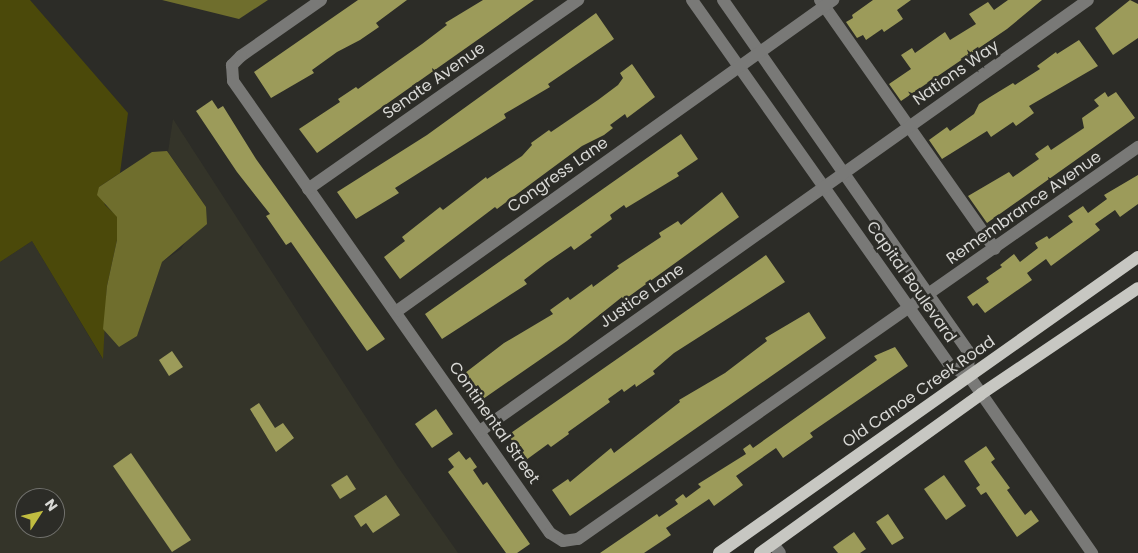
<!DOCTYPE html>
<style>
body{margin:0}
#map{position:relative;width:1138px;height:553px;overflow:hidden;background:#2c2c27;font-family:Poppins,sans-serif}
div>[style]{position:absolute}
[style*='--x']{left:calc(var(--x)*1px);top:calc(var(--y)*1px);width:calc(var(--w)*1px);rotate:calc(var(--a)*1deg)}
.built>*{inset:0;background:#343429}
.green>*{inset:0;background:#4b490a}
.water>*{inset:0;background:#6f6e2d}
.building>*{inset:0;background:#9c9b5a}
.minor>*{height:12px;margin:-6px;padding:0 6px;transform-origin:6px;border-radius:6px;background:#797977}
.major>*{height:12px;margin:-6px;padding:0 6px;transform-origin:6px;border-radius:6px;background:#c7c7c2}
span{translate:-50% -50%;white-space:nowrap;text-align:center;line-height:1.15;-webkit-text-stroke:5px #2c2c27;paint-order:stroke}
.street-label{font-size:16px;color:#d8d8d5}
.north{position:absolute;left:15px;top:488px;width:50px;height:50px;box-sizing:border-box;background:#2c2c27;border:1px solid #71716d;border-radius:50%;rotate:55deg;font-size:14px;font-weight:700;line-height:20px;text-align:center;color:#d8d8d5}
.north::after{content:'';display:block;margin:auto;width:18px;height:22px;background:#c1bd40;clip-path:polygon(50% 0,100% 100%,50% 72%,0 100%)}
</style>
<div id="map">
<div class="built">
<i style="clip-path:polygon(evenodd,173px 119px,398px 467px,458px 553px,0 553px,0 262px,32px 241px,102px 358px,103px 329px,119px 347px,143px 318px,162px 262px,181px 249px,206px 207px,168px 152px,173px 119px,25px 498px,55px 498px,55px 528px,25px 528px,25px 498px)"></i>
</div>
<div class="green">
<i style="clip-path:polygon(0 0,30px 0,128px 113px,120px 173px,99px 187px,105px 205px,117px 216px,117px 240px,107px 286px,103px 359px,32px 241px,0 262px)"></i>
</div>
<div class="water">
<i style="clip-path:polygon(162px 0,268px 0,239px 19px)"></i>
<i style="clip-path:polygon(167px 151px,206px 207px,207px 224px,162px 262px,137px 336px,119px 347px,103px 329px,107px 286px,117px 240px,117px 217px,97px 195px,99px 187px,152px 152px)"></i>
</div>
<div class="building">
<i style="clip-path:polygon(358px 0,407px 0,376px 23px,379px 27px,360px 40px,337px 52px,312px 70px,314px 73px,271px 98px,254px 72px)"></i>
<i style="clip-path:polygon(483px 0,534px 0,317px 153px,299px 129px,340px 102px,338px 99px,356px 87px,358px 89px,422px 44px,447px 25px,445px 23px)"></i>
<i style="clip-path:polygon(873px 0,911px 0,897px 10px,903px 19px,884px 32px,882px 29px,866px 40px,863px 35px,857px 38px,846px 22px,853px 18px,852px 15px)"></i>
<i style="clip-path:polygon(1008px 0,1042px 0,1007px 29px,901px 101px,889px 84px,911px 69px,901px 55px,912px 48px,915px 53px,945px 32px,950px 40px,976px 24px,969px 14px,988px 2px,994px 10px)"></i>
<i style="clip-path:polygon(1130px 0,1138px 4px,1138px 38px,1113px 55px,1095px 28px)"></i>
<i style="clip-path:polygon(596px 13px,614px 39px,548px 84px,550px 87px,504px 114px,506px 118px,395px 188px,399px 193px,356px 219px,337px 192px,427px 135px)"></i>
<i style="clip-path:polygon(1079px 40px,1098px 66px,1029px 106px,1034px 113px,1016px 126px,1013px 122px,991px 137px,987px 131px,942px 159px,929px 140px,947px 127px,950px 131px,974px 114px,979px 104px,990px 97px,1013px 83px,1015px 85px,1040px 69px,1037px 66px,1056px 52px,1057px 54px)"></i>
<i style="clip-path:polygon(632px 64px,655px 97px,627px 118px,625px 114px,610px 125px,613px 128px,604px 135px,582px 146px,497px 209px,495px 207px,400px 279px,384px 257px,405px 241px,402px 237px,440px 207px,443px 210px,486px 177px,487px 179px,522px 156px,532px 145px,531px 143px,549px 130px,551px 132px,598px 100px,618px 85px,623px 78px,620px 73px)"></i>
<i style="clip-path:polygon(1105px 92px,1108px 97px,1116px 92px,1135px 118px,987px 223px,968px 196px,1009px 172px,1013px 177px,1039px 159px,1035px 154px,1048px 145px,1051px 150px,1084px 128px,1082px 118px,1099px 106px,1094px 100px)"></i>
<i style="clip-path:polygon(212px 100px,218px 109px,223px 106px,256px 159px,385px 339px,367px 351px,291px 242px,286px 245px,266px 216px,270px 214px,237px 172px,196px 111px)"></i>
<i style="clip-path:polygon(681px 134px,698px 159px,677px 173px,679px 176px,626px 208px,624px 205px,610px 215px,612px 219px,590px 235px,592px 237px,574px 250px,571px 246px,546px 263px,524px 280px,527px 284px,442px 339px,425px 314px)"></i>
<i style="clip-path:polygon(1138px 175px,1138px 204px,1120px 217px,1115px 210px,1095px 224px,1100px 230px,1051px 266px,1046px 259px,1027px 273px,1032px 280px,985px 313px,977px 303px,973px 306px,967px 297px,989px 282px,986px 278px,1002px 267px,1000px 265px,1014px 254px,1020px 262px,1038px 248px,1035px 243px,1047px 236px,1049px 239px,1073px 222px,1068px 216px,1083px 206px,1088px 213px,1107px 199px,1104px 195px)"></i>
<i style="clip-path:polygon(722px 192px,739px 217px,624px 300px,622px 297px,567px 341px,483px 399px,465px 373px,504px 343px,553px 314px,550px 310px,568px 297px,570px 300px,592px 284px,593px 287px,619px 268px,617px 266px,661px 237px,659px 233px,678px 221px,681px 225px)"></i>
<i style="clip-path:polygon(766px 255px,785px 282px,674px 353px,653px 371px,655px 374px,636px 387px,635px 384px,624px 392px,622px 389px,608px 399px,610px 402px,568px 432px,569px 434px,551px 447px,548px 444px,526px 460px,508px 435px)"></i>
<i style="clip-path:polygon(809px 312px,826px 338px,570px 516px,552px 490px,568px 479px,570px 482px,611px 448px,614px 453px,680px 402px,679px 400px,725px 373px,767px 341px,765px 338px)"></i>
<i style="clip-path:polygon(895px 347px,908px 366px,810px 433px,813px 437px,783px 458px,776px 448px,736px 476px,743px 485px,714px 506px,709px 499px,666px 528px,671px 535px,644px 553px,600px 553px,657px 514px,659px 517px,678px 504px,675px 500px,683px 494px,686px 498px,701px 487px,698px 484px,746px 454px,743px 449px,750px 444px,753px 448px,877px 360px,874px 356px)"></i>
<i style="clip-path:polygon(172px 351px,183px 367px,169px 376px,159px 360px)"></i>
<i style="clip-path:polygon(259px 403px,275px 428px,283px 423px,294px 438px,276px 452px,250px 409px)"></i>
<i style="clip-path:polygon(436px 409px,453px 434px,432px 448px,415px 424px)"></i>
<i style="clip-path:polygon(986px 446px,995px 459px,991px 462px,1010px 488px,1007px 490px,1025px 515px,1031px 510px,1039px 521px,1017px 537px,986px 492px,981px 495px,976px 488px,980px 485px,964px 461px)"></i>
<i style="clip-path:polygon(459px 451px,466px 460px,470px 457px,477px 467px,473px 470px,483px 485px,487px 482px,530px 544px,517px 553px,506px 553px,448px 472px,454px 467px,448px 459px)"></i>
<i style="clip-path:polygon(131px 453px,191px 540px,172px 552px,113px 466px)"></i>
<i style="clip-path:polygon(347px 475px,356px 489px,340px 499px,331px 485px)"></i>
<i style="clip-path:polygon(944px 475px,966px 506px,946px 520px,924px 489px)"></i>
<i style="clip-path:polygon(386px 495px,400px 515px,373px 533px,366px 523px,361px 527px,354px 516px)"></i>
<i style="clip-path:polygon(888px 514px,904px 538px,892px 545px,876px 522px)"></i>
<i style="clip-path:polygon(854px 532px,866px 549px,860px 553px,838px 553px,833px 547px)"></i>
</div>
<div class="minor">
<i style="--x:321;--y:0;--w:98;--a:145"></i>
<i style="--x:241;--y:56;--w:13;--a:135"></i>
<i style="--x:232;--y:65;--w:16;--a:86"></i>
<i style="--x:233;--y:81;--w:552;--a:54.96"></i>
<i style="--x:550;--y:533;--w:15;--a:32"></i>
<i style="--x:563;--y:541;--w:15;--a:-8"></i>
<i style="--x:578;--y:539;--w:684;--a:-34.99"></i>
<i style="--x:692;--y:0;--w:448;--a:54.8"></i>
<i style="--x:950;--y:366;--w:21;--a:28"></i>
<i style="--x:969;--y:376;--w:216;--a:55.2"></i>
<i style="--x:723;--y:0;--w:428;--a:55.1"></i>
<i style="--x:968;--y:351;--w:25;--a:88"></i>
<i style="--x:820;--y:0;--w:304;--a:54.9"></i>
<i style="--x:308;--y:189;--w:330;--a:-35"></i>
<i style="--x:397;--y:311;--w:536;--a:-35.5"></i>
<i style="--x:480;--y:431;--w:745;--a:-35.33"></i>
<i style="--x:773;--y:544;--w:11;--a:52"></i>
</div>
<div class="major">
<i style="--x:719;--y:553;--w:513;--a:-35.24"></i>
<i style="--x:760;--y:553;--w:272;--a:-35.7"></i>
<i style="--x:981;--y:394;--w:189;--a:-34"></i>
</div>
<div class="street-label">
<span style="left:956px;top:73px;rotate:-35deg">Nations Way</span>
<span style="left:434px;top:81px;rotate:-35deg">Senate Avenue</span>
<span style="left:558px;top:175px;rotate:-35deg">Congress Lane</span>
<span style="left:1024px;top:208px;rotate:-35deg">Remembrance Avenue</span>
<span style="left:911px;top:282px;rotate:55deg">Capital Boulevard</span>
<span style="left:642px;top:296px;rotate:-35deg">Justice Lane</span>
<span style="left:919px;top:392px;rotate:-35deg">Old Canoe Creek Road</span>
<span style="left:494px;top:423px;rotate:55deg">Continental Street</span>
</div>
<div class="north">N</div>
</div>
